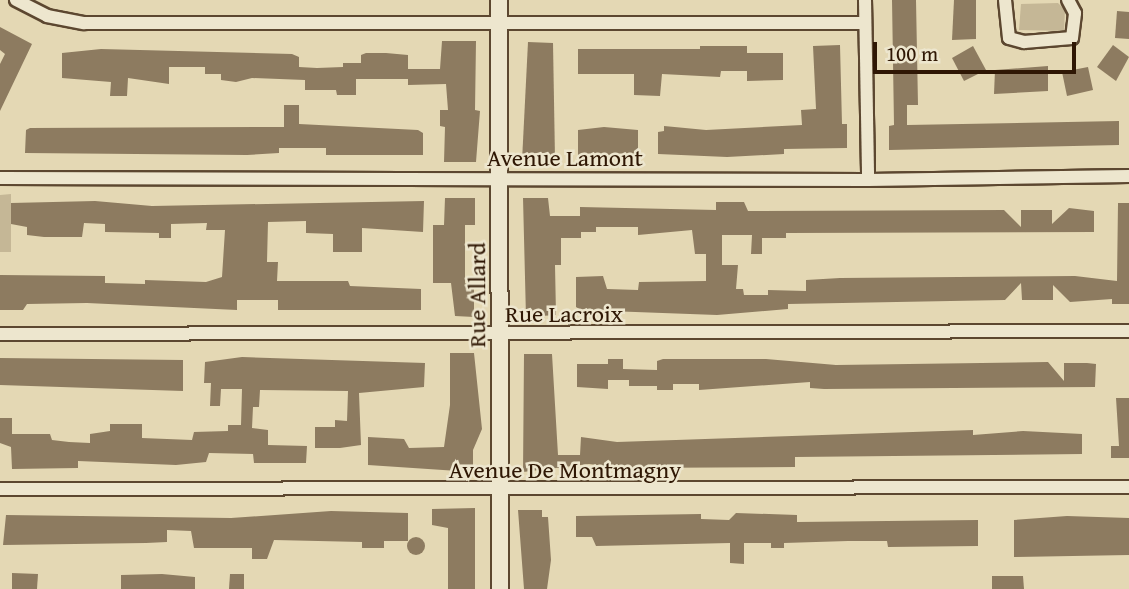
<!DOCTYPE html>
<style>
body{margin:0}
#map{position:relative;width:1129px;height:589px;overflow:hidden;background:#e4d8b4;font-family:"Gentium Book Plus",serif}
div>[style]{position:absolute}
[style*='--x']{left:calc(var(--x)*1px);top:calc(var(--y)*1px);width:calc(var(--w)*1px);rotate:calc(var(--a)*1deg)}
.green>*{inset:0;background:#c5b796}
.building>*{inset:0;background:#8d7b60}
.round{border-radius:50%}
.roads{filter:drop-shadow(2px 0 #5c4730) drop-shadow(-2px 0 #5c4730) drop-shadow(0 2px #5c4730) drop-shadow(0 -2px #5c4730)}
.minor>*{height:12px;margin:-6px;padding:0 6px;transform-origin:6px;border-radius:6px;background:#ede6ce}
.tertiary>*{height:16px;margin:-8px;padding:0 8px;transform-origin:8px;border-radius:8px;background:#ede6ce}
span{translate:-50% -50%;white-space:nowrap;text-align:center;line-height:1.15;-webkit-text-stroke:5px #ede6ce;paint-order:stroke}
.street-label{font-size:24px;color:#2f1704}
.scale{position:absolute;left:873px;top:42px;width:203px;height:32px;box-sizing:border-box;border:4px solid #2f1704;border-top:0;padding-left:9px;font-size:21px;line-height:24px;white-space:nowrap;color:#2f1704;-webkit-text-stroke:5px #ede6ce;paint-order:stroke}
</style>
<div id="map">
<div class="green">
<i style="clip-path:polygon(1058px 3px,1065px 10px,1064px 31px,1019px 30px,1021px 4px)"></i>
<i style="clip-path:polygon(11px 194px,11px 252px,0 252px,0 195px)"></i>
</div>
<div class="building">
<i style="clip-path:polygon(892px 0,916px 0,918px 105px,907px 105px,907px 125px,1119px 121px,1119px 145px,889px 150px,889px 126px,894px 125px)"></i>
<i style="clip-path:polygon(954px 0,976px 0,976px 39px,952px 40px)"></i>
<i style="clip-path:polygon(1117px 11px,1129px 12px,1129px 39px,1115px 38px)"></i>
<i style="clip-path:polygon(0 27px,32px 44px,0 111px,0 64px,5px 54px,0 50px)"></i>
<i style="clip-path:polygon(442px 41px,476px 41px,475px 110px,480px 111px,476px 162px,444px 162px,445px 127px,440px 126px,440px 110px,448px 110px,446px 84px,408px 85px,408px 79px,356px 79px,356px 95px,337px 95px,336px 90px,305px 90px,305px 80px,252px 78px,236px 82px,221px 80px,221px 74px,205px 74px,205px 67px,169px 67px,169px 84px,128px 78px,127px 96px,110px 96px,111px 82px,62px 78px,62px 53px,101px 49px,292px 54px,299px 57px,299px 67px,317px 68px,343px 67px,343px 63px,361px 63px,361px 55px,366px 53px,386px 53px,408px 55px,408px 69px,440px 69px)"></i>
<i style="clip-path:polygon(528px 42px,553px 43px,555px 159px,550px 161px,522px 161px)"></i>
<i style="clip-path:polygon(840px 45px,842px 124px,847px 124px,847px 148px,784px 149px,784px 154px,727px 157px,658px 154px,658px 132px,664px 131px,664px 126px,706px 130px,802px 125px,801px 110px,816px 109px,813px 46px)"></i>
<i style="clip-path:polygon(1113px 45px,1129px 57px,1116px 81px,1097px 67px)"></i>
<i style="clip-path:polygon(700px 46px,747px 46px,747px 53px,783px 53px,783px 80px,747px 81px,747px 71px,721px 71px,720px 77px,662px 74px,660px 96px,634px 95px,634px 74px,578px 74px,578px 49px,700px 49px)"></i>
<i style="clip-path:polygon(973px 46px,986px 70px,964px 81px,952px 58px)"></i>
<i style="clip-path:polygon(1048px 66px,1048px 91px,994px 94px,995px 70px)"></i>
<i style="clip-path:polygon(1088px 67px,1093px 90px,1067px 96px,1062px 72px)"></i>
<i style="clip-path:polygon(284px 105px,299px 105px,299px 124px,418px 130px,423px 133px,423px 155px,326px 155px,326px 148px,279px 148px,279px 153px,247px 155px,25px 153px,26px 130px,30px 128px,284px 127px)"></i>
<i style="clip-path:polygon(604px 127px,638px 130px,638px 156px,578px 155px,578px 130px)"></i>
<i style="clip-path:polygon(445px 198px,475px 198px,475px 225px,465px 225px,465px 283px,474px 283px,474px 317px,455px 316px,451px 283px,433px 283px,433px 225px,444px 225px)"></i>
<i style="clip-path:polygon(523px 198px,548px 198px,550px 216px,580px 216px,580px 207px,716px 210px,716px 202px,744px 202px,748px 211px,1004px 210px,1021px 227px,1021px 210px,1052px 210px,1052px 224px,1069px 208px,1094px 211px,1094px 232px,786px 233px,786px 238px,762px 238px,762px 254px,751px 254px,752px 235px,722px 235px,722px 265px,738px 265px,736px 289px,743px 289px,744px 295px,768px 295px,768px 290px,806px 291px,806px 280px,840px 278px,1075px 276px,1117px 281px,1118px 203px,1129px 203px,1129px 304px,1112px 304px,1112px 299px,1070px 302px,1053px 285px,1053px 300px,1022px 300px,1021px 283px,1005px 300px,788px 304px,788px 309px,717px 315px,581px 310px,576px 307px,576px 277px,603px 276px,607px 289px,638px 290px,639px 282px,706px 281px,706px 254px,695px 254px,692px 230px,638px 235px,638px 227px,596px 227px,596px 232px,581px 232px,581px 238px,561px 238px,561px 265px,555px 265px,556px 315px,526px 317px)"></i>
<i style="clip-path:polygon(95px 201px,152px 206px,424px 201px,423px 232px,362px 228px,362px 252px,333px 252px,333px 234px,306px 233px,306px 221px,268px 222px,267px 262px,278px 262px,277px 281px,348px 281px,350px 286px,421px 289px,421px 310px,278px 310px,278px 300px,237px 300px,237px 310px,87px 303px,27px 304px,23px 310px,0 310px,0 275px,105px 276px,105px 283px,145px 284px,145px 280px,206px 282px,222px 277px,225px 230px,206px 230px,207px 223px,171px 224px,171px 238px,159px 238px,159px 233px,105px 232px,105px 224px,84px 223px,82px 237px,44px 237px,27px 235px,27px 227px,11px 224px,11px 203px)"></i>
<i style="clip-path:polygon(450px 353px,474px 353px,482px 429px,473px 450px,473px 472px,368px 465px,368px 437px,404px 439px,409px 448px,444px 447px,450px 405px)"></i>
<i style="clip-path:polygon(524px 354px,552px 354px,558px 455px,580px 455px,581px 437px,617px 442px,973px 430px,973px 435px,1023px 431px,1082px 434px,1082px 454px,795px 457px,795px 467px,618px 468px,589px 464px,523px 472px)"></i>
<i style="clip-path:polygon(242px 357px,425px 363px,424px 387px,359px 393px,361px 445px,340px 448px,315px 448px,315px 427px,335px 427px,335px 420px,347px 421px,348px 391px,260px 390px,259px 407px,253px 407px,252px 428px,268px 430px,268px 445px,307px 446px,306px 463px,254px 463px,253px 454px,209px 453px,206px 462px,176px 465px,78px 461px,78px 468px,12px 469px,11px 447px,0 443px,0 418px,12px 418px,12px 434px,50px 434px,52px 440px,69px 442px,90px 443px,90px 434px,110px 431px,110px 424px,142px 424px,142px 438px,192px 440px,194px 432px,228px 431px,228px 425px,241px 425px,242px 389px,221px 389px,220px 406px,210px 406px,211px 383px,204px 383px,205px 362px)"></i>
<i style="clip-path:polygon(0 358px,183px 360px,183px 391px,0 385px)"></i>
<i style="clip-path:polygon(608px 359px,623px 359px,623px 369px,657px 370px,657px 361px,663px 359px,766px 359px,836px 365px,1048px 362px,1064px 381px,1064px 363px,1087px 363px,1096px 364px,1095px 387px,824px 389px,810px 388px,810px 382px,699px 390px,699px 384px,673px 384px,673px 390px,657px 390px,657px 386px,629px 386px,629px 380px,608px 380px,608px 389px,577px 387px,577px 364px,608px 364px)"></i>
<i style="clip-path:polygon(1116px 398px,1129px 398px,1129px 458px,1111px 458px,1111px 446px,1119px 446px)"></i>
<i style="clip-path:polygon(475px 508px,475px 589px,448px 589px,448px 528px,432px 525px,432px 509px)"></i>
<i style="clip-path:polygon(518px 510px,542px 510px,542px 517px,548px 517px,551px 560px,547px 589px,524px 589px)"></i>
<i style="clip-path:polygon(331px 511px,408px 513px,408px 541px,384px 541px,384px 548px,362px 548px,362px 542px,274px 540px,267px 559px,252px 559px,252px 548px,194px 548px,191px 531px,167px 530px,167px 542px,146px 543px,3px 545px,6px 515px,231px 518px)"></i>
<i style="clip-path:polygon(736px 513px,797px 515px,797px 522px,978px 520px,978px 546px,888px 547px,887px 541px,848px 541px,784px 543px,784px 548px,771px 548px,771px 543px,744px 543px,744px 564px,730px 563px,730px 543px,596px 546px,592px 537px,576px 537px,576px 516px,701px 514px,701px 519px,729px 520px)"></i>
<i style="clip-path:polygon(1067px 516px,1129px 518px,1129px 555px,1014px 557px,1014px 520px)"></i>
<i class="round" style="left:407px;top:537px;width:18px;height:18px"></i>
<i style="clip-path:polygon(12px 573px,38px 574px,37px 589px,12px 589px)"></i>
<i style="clip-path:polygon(162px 574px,195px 577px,195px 589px,121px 589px,121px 575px)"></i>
<i style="clip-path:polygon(230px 574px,244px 574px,244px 589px,229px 589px)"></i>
<i style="clip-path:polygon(992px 576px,1023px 576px,1024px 589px,992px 589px)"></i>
</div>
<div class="roads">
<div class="minor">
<i style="--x:16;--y:0;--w:35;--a:27"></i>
<i style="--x:47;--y:16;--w:38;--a:11"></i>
<i style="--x:84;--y:23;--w:781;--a:0"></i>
<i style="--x:865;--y:0;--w:180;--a:89"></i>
<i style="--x:1005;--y:0;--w:38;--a:84"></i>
<i style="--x:1009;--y:38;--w:16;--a:15"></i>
<i style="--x:1024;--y:42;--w:48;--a:-4.8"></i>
<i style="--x:1072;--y:38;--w:25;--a:-83"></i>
<i style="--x:1075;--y:13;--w:15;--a:-118"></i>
<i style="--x:0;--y:178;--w:868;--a:0.13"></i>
<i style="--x:868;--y:180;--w:261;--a:-0.9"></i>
<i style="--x:0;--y:334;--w:1129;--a:-0.15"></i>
<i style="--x:0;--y:489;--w:1129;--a:-0.1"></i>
</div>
<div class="tertiary">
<i style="--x:499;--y:0;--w:589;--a:89.9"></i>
</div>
</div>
<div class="street-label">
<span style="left:565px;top:158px">Avenue Lamont</span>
<span style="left:477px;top:295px;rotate:-90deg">Rue Allard</span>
<span style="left:564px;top:314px">Rue Lacroix</span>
<span style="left:565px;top:470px">Avenue De Montmagny</span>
</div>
<div class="scale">100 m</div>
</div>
